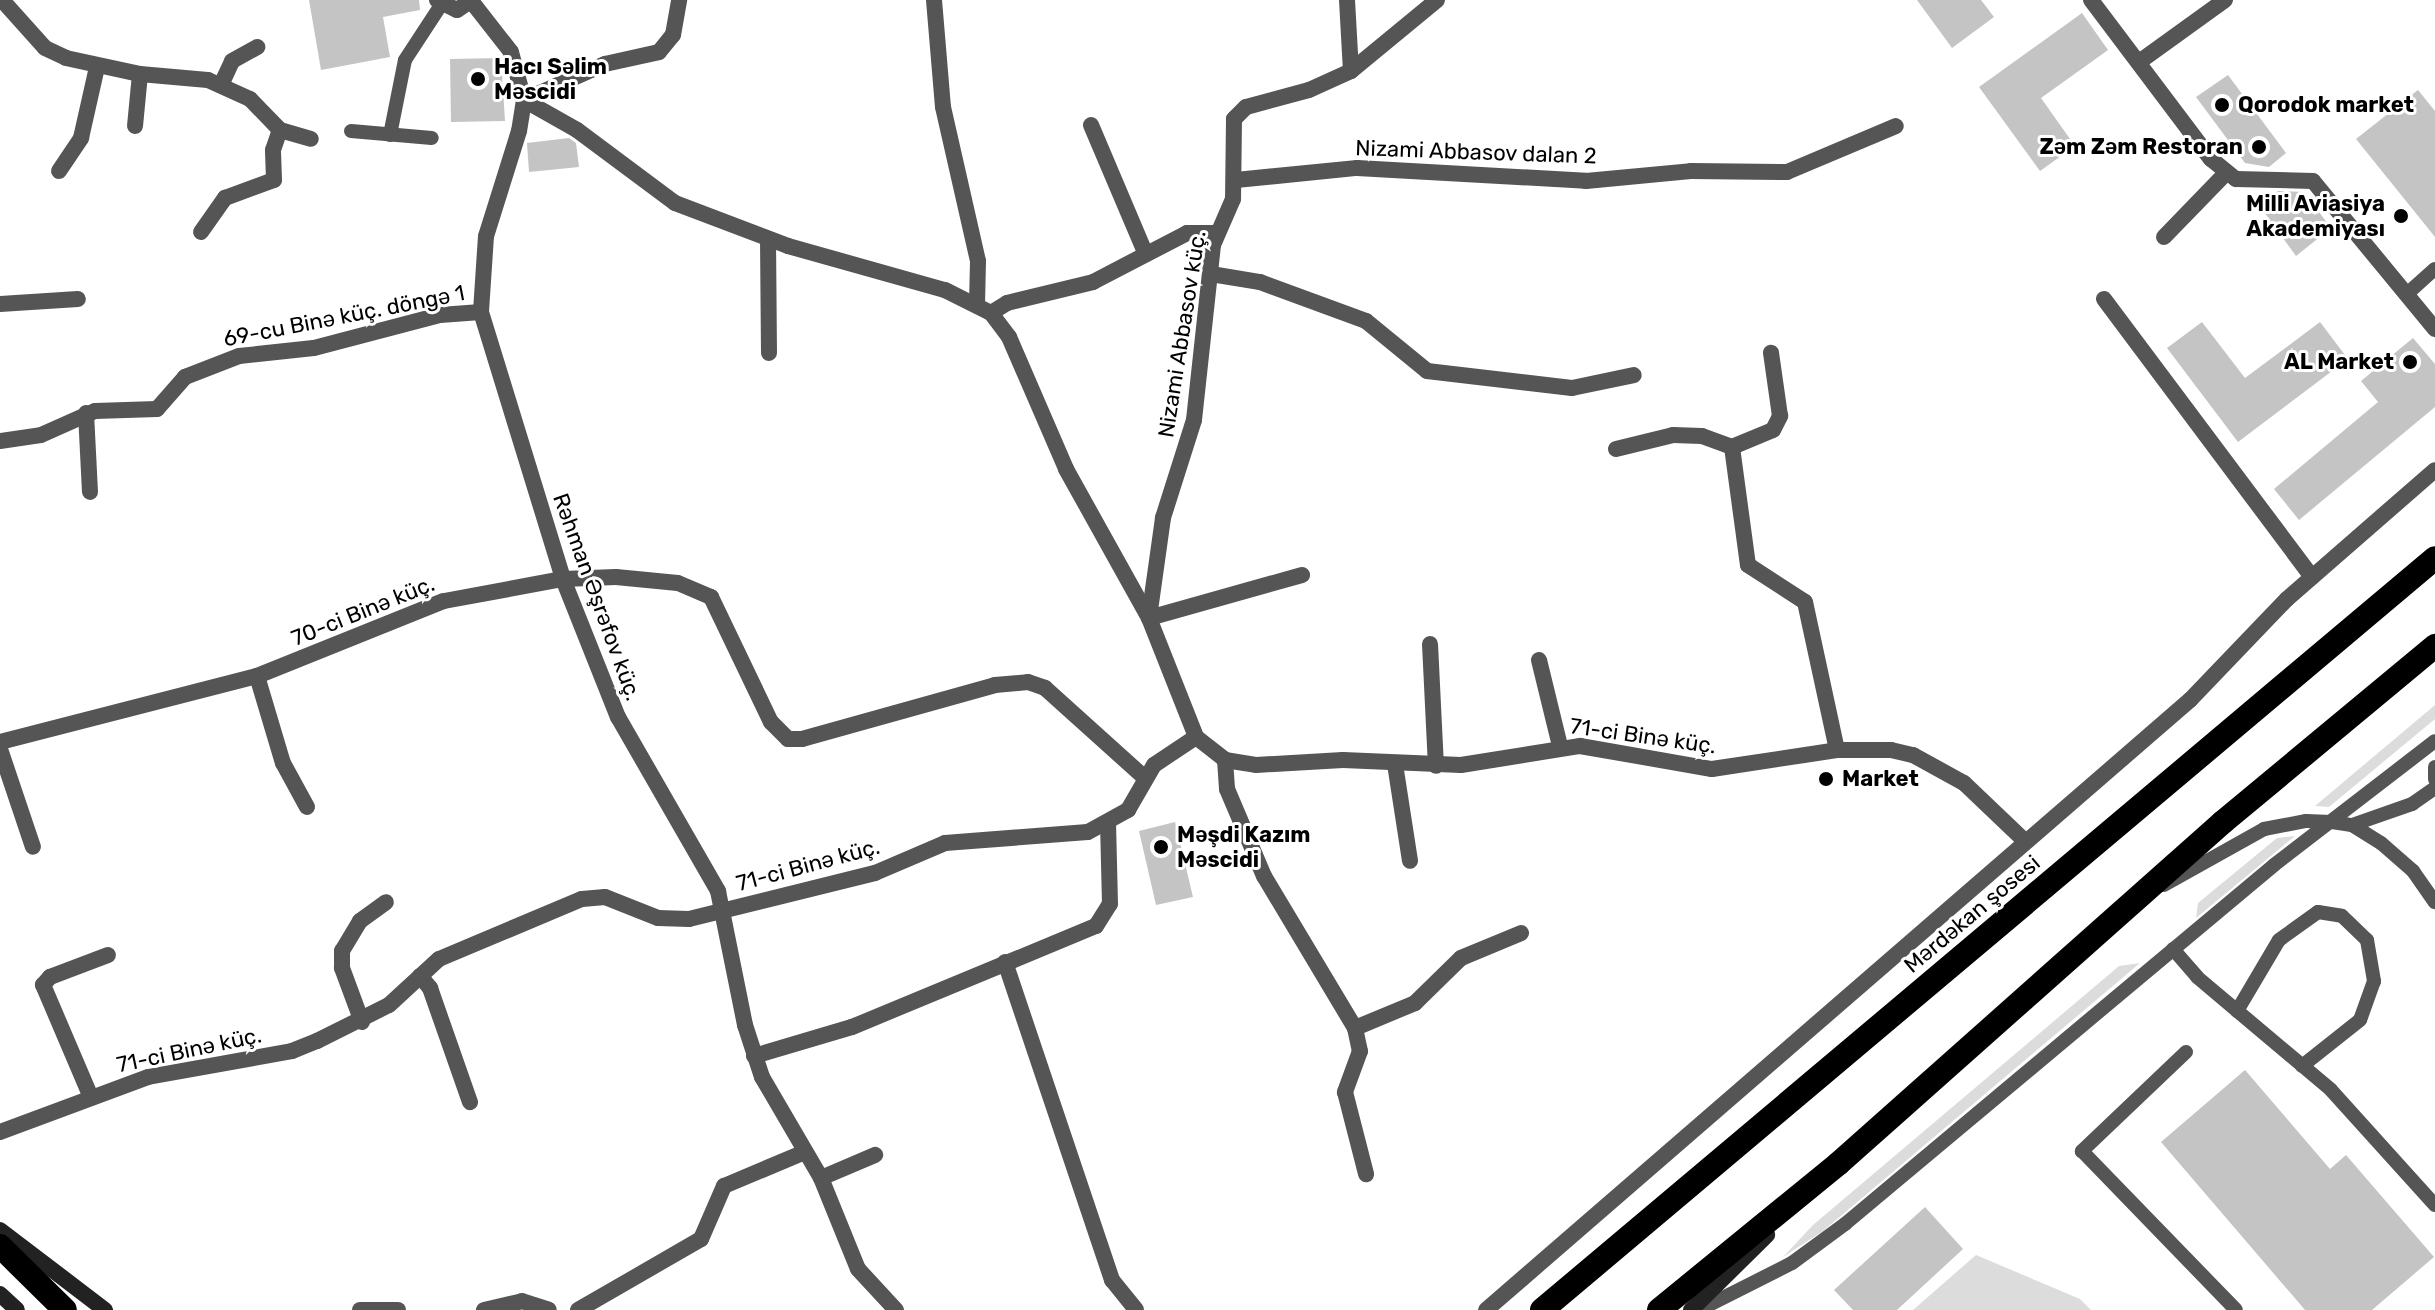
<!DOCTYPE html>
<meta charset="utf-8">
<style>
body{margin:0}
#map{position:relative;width:2435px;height:1310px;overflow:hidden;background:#fff;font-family:Rubik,sans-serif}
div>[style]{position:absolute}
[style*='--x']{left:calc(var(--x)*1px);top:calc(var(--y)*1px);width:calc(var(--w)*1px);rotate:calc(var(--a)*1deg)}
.green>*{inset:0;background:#dcdcdc}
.building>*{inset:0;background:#c4c4c4}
.service>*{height:14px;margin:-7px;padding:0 7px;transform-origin:7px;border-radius:7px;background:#555}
.minor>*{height:16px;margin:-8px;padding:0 8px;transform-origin:8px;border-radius:8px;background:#555}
.tertiary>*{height:16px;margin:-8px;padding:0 8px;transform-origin:8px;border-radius:8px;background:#555}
.secondary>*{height:16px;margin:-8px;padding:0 8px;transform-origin:8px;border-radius:8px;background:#222}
.motorway>*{height:24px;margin:-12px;padding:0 12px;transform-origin:12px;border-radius:12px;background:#000}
.dots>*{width:22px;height:22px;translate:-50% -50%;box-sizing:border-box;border:4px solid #fff;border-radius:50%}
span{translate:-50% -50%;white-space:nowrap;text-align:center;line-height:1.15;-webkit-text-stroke:6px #fff;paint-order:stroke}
.poi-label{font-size:22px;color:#000;font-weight:700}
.left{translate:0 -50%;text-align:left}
.right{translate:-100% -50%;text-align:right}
.street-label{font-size:22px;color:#000}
</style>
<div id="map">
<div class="green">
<i style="clip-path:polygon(2435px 705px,2435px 719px,2329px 807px,2315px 806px)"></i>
<i style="clip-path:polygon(2295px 836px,2196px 918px,2198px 903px,2277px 838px)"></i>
<i style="clip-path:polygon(2140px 963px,1823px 1231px,1783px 1257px,1813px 1225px,2119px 966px)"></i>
<i style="clip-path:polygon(1976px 1255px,2080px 1299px,2091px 1310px,1913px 1310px)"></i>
</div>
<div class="building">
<i style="clip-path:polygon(309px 0,419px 0,420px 10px,383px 17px,390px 57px,321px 70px)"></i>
<i style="clip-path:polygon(1917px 0,1981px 0,1994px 17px,1952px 48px)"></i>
<i style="clip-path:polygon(2082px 13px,2108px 50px,2041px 98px,2075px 146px,2040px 171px,1979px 87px)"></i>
<i style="clip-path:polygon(501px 58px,505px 121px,451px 122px,450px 59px)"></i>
<i style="clip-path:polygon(2228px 75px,2286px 153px,2269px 167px,2245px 163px,2196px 97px)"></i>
<i style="clip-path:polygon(2418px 90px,2435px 111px,2435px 237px,2356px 139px)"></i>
<i style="clip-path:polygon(569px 138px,576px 143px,579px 167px,529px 172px,527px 143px)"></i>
<i style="clip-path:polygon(2278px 191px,2304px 192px,2331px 228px,2296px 256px,2259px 205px)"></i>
<i style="clip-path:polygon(2202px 322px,2245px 378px,2320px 322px,2348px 359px,2238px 442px,2167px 348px)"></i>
<i style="clip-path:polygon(2413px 338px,2435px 364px,2435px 407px,2299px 520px,2274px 489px,2378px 402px,2361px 381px)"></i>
<i style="clip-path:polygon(1175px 822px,1193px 897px,1156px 905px,1139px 831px)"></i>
<i style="clip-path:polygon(2245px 1070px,2330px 1169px,2346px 1155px,2434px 1257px,2372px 1310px,2305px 1310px,2161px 1142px)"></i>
<i style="clip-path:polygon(1925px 1207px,1963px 1249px,1897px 1310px,1853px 1310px,1834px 1290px)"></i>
</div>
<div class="service">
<i style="--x:351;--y:131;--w:81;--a:4.9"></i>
<i style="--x:390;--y:135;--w:76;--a:-78.7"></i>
<i style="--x:405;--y:60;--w:66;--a:-56.8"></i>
<i style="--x:2408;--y:293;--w:36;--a:-42"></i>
<i style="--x:2435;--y:767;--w:12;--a:90"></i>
<i style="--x:2352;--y:825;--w:64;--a:-19.3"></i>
<i style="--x:2412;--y:804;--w:28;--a:-35"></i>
<i style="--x:2164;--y:885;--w:115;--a:-29.2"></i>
<i style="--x:2264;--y:829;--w:43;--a:-10.8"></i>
<i style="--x:2306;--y:821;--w:26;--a:2"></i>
<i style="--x:2332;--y:822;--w:20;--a:9"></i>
<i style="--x:2352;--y:825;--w:34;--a:32"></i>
<i style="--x:2381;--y:843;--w:43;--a:41.2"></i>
<i style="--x:2413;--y:871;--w:38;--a:55"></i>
<i style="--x:2173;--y:949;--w:37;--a:49"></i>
<i style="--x:2197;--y:977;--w:175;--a:40.1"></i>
<i style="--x:2331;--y:1090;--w:155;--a:47.9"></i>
<i style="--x:2237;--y:1011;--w:82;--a:-59.4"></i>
<i style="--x:2279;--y:940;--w:48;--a:-35.7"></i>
<i style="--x:2318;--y:912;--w:24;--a:9"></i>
<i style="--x:2342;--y:916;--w:35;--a:44"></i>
<i style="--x:2367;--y:940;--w:42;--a:80.3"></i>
<i style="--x:2374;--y:981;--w:41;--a:109.7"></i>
<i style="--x:2360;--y:1020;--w:74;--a:141.6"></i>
<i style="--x:2186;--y:1052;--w:144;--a:136.4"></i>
<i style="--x:2082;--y:1151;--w:221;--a:45.9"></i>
<i style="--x:1699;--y:1310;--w:104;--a:-26.8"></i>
<i style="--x:1792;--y:1263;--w:66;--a:-36.3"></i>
<i style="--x:1845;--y:1224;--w:559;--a:-39.92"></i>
<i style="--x:2274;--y:865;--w:203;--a:-37.6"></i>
</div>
<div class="minor">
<i style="--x:2;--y:0;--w:64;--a:48.1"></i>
<i style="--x:45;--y:48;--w:23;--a:25"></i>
<i style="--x:66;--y:58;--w:76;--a:12.2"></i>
<i style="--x:140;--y:74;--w:68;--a:5"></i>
<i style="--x:208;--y:80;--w:46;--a:24.3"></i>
<i style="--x:250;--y:99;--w:43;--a:45.9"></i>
<i style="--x:280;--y:130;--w:32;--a:16"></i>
<i style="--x:934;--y:0;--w:107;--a:85.2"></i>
<i style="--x:943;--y:107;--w:158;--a:77.2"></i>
<i style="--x:978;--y:261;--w:43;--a:91.3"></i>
<i style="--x:1347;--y:0;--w:71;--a:86.8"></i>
<i style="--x:1437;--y:0;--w:112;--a:140.5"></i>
<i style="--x:1351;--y:71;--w:46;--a:155.7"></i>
<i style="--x:1309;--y:90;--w:65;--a:164.9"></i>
<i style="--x:1246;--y:107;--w:17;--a:135"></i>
<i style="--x:1234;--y:119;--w:80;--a:90.7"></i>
<i style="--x:1233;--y:199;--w:50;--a:113.5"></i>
<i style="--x:1213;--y:245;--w:176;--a:96.2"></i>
<i style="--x:1194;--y:420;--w:103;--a:107.6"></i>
<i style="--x:1163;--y:518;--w:101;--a:98"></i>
<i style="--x:1149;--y:618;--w:128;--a:68.4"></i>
<i style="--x:1196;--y:737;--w:37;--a:38"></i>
<i style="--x:1225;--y:760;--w:31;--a:9"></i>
<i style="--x:1256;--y:765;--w:87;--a:-3.3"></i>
<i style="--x:1343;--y:760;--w:118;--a:2.4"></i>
<i style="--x:1461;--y:765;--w:121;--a:-9.1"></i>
<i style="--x:1580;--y:746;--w:134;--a:9.9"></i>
<i style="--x:1712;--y:769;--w:126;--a:-8.6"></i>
<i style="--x:1837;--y:750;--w:54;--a:0"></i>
<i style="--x:1891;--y:750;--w:23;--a:13"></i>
<i style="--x:1913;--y:755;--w:58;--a:28.8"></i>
<i style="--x:1964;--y:783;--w:84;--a:43.6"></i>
<i style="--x:2091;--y:0;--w:199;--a:53"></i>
<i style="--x:2211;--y:159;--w:32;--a:39"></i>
<i style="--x:2236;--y:179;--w:77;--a:1.5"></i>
<i style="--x:2313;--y:181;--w:192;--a:50.5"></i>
<i style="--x:2139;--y:62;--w:106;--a:-35.8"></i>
<i style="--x:221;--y:85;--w:26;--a:-65"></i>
<i style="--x:232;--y:61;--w:29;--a:-29"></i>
<i style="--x:524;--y:100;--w:61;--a:29.5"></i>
<i style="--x:577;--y:130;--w:122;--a:36.7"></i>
<i style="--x:675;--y:203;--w:121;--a:20.8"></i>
<i style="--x:788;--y:246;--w:163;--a:15.7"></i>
<i style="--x:945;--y:290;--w:51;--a:26.6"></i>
<i style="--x:991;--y:313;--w:30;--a:53"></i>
<i style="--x:1009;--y:337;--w:144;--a:66.6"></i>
<i style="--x:1066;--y:469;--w:171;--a:60.9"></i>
<i style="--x:1149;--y:618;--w:159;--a:-15.7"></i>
<i style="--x:524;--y:100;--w:89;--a:-24"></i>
<i style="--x:605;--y:64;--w:55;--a:-12.5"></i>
<i style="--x:659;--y:52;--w:22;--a:-51"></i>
<i style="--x:673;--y:35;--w:36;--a:-80"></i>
<i style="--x:1091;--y:125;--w:138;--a:67"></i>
<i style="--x:135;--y:126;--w:52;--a:-84.5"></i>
<i style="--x:59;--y:171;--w:40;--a:-56"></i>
<i style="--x:81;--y:138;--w:73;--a:-77.3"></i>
<i style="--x:1236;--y:180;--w:122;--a:-5.7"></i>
<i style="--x:1357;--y:168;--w:229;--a:3.2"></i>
<i style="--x:1586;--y:181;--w:105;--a:-5.4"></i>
<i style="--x:1691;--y:171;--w:96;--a:0.6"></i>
<i style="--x:1787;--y:172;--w:118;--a:-22.9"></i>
<i style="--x:201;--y:232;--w:42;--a:-54.8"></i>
<i style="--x:225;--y:198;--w:52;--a:-20.2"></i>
<i style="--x:274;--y:180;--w:30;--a:-92"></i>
<i style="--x:273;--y:150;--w:21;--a:-71"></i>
<i style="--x:2164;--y:237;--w:89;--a:-45.9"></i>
<i style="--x:768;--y:239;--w:114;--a:89.5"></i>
<i style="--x:1211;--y:274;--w:50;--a:9.3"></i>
<i style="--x:1260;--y:282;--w:113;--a:20.2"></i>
<i style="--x:1366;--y:321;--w:79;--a:39.3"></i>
<i style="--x:1427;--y:371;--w:146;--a:6.7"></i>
<i style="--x:1572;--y:388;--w:63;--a:-11.8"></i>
<i style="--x:2104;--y:299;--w:347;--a:53.2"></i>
<i style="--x:0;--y:304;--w:78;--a:-3.7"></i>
<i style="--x:991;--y:313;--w:19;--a:-32"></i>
<i style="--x:1007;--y:303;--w:89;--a:-13.7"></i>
<i style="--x:1093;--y:282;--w:106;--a:-27.5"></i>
<i style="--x:1187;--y:233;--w:28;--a:0"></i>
<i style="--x:86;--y:413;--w:79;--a:87.1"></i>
<i style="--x:0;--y:441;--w:41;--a:-8.3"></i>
<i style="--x:41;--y:435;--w:59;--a:-24"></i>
<i style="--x:95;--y:411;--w:62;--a:-1.8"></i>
<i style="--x:157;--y:409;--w:43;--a:-48.8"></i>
<i style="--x:185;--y:377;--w:58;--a:-21.3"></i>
<i style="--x:239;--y:356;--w:75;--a:-6.1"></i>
<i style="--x:314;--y:348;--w:130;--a:-14.7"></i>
<i style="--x:440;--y:315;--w:41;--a:-4.2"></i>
<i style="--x:1732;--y:447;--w:119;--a:82.3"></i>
<i style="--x:1748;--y:565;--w:68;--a:33"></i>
<i style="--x:1805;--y:602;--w:151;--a:77.8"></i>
<i style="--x:1616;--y:449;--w:59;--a:-13.8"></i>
<i style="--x:1673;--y:435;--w:29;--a:2"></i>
<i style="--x:1702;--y:436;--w:32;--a:20"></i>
<i style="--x:1732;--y:447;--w:44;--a:-22.5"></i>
<i style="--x:1773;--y:430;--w:16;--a:-63"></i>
<i style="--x:1780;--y:416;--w:64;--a:-98.1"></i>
<i style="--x:1430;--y:644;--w:122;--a:87.2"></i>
<i style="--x:1539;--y:660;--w:89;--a:76.3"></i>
<i style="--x:257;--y:676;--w:91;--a:73.4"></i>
<i style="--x:283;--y:763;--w:50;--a:61.4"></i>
<i style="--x:0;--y:742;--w:265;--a:-14.4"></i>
<i style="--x:257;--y:676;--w:201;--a:-21.9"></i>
<i style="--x:444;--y:601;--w:121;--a:-10.5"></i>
<i style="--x:563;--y:579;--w:53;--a:-2.2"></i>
<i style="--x:616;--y:577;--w:62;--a:5.5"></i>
<i style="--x:678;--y:583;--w:36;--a:23"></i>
<i style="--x:711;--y:597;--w:139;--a:64.4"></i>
<i style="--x:771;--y:722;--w:24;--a:45"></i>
<i style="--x:788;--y:739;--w:14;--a:0"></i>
<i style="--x:802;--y:739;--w:200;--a:-15.6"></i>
<i style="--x:995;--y:685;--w:33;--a:-5"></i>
<i style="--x:1028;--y:682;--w:18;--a:19"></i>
<i style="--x:1045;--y:688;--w:135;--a:42"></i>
<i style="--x:0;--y:749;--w:103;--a:71.4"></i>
<i style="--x:1225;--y:760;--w:29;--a:86"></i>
<i style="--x:1227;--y:789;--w:95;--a:67"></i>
<i style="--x:1264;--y:876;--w:177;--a:59.1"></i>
<i style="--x:1355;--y:1028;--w:24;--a:78"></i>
<i style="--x:1360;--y:1051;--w:44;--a:110.1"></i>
<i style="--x:1345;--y:1092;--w:85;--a:75.6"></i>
<i style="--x:1395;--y:764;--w:98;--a:81.2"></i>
<i style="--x:1005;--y:962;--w:336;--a:71.4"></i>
<i style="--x:1112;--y:1280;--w:38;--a:51"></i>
<i style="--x:420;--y:976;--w:16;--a:50"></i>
<i style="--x:430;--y:988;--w:121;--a:70.7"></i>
<i style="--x:362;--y:1022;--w:58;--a:-110.3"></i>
<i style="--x:342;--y:968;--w:17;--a:-90"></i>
<i style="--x:342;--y:951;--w:35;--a:-59"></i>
<i style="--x:360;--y:921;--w:32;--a:-36"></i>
<i style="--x:1355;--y:1028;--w:65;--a:-22.6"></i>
<i style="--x:1415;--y:1003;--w:64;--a:-44.4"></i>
<i style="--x:1461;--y:958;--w:65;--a:-22.6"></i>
<i style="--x:754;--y:1056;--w:102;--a:-16.5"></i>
<i style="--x:852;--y:1027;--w:264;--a:-22.5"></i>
<i style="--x:1096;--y:926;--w:26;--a:-58"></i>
<i style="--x:1110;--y:904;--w:81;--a:-91.4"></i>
<i style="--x:90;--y:1095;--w:120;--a:-113.1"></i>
<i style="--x:43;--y:985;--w:11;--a:-49"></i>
<i style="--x:50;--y:977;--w:62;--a:-20.8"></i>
<i style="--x:0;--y:1132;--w:158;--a:-20.4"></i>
<i style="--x:148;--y:1077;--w:146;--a:-10.2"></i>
<i style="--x:292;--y:1051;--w:27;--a:-22"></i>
<i style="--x:317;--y:1041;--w:80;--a:-26.6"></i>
<i style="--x:389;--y:1005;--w:68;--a:-42.6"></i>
<i style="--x:439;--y:959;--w:155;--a:-22.8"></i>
<i style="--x:582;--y:899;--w:23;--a:-5"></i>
<i style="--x:605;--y:897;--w:57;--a:21.6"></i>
<i style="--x:658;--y:918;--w:31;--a:2"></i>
<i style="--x:689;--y:919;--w:192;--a:-13.9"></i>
<i style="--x:875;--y:873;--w:76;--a:-23.2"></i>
<i style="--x:945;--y:843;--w:143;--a:-4.4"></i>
<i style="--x:1088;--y:832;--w:46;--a:-28.8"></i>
<i style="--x:1128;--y:810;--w:52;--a:-60"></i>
<i style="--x:1154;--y:765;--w:50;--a:-33.7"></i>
<i style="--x:821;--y:1178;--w:59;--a:-23.1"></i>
<i style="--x:360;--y:1310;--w:38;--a:0"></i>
<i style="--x:484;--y:1310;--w:39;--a:-13"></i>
<i style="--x:522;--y:1301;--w:28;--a:18"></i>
<i style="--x:578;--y:1310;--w:142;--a:-30"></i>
<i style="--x:701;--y:1239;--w:58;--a:-66.5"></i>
<i style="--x:724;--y:1186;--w:88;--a:-22.8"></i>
<i style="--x:1486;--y:1310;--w:932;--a:-40.91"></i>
<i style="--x:2190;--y:700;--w:140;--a:-46.2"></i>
<i style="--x:2287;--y:599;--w:196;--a:-41.1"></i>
</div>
<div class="tertiary">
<i style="--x:437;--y:0;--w:22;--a:27"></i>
<i style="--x:457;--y:10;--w:18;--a:-34"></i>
<i style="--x:472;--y:2;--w:63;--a:52"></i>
<i style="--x:511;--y:52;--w:50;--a:74.8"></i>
<i style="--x:524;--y:100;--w:31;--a:99"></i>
<i style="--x:519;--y:131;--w:110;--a:107.4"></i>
<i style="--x:486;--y:236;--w:76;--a:93.8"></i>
<i style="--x:481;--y:312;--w:279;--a:72.9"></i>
<i style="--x:563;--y:579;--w:149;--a:68.3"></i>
<i style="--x:618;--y:717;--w:201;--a:60.1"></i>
<i style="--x:718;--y:891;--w:137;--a:78.6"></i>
<i style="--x:745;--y:1025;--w:55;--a:71.9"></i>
<i style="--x:762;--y:1077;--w:117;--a:59.7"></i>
<i style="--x:821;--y:1178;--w:98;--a:67.9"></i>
<i style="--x:858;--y:1269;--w:56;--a:47.2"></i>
</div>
<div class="secondary">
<i style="--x:0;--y:1230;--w:132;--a:37.3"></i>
<i style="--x:0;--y:1294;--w:23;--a:43"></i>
<i style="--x:1691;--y:1310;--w:107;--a:-44.6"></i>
</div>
<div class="motorway">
<i style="--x:0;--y:1246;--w:91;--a:44.6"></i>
<i style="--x:1542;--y:1310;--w:1167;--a:-40.1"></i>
<i style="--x:1659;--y:1310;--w:231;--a:-39.2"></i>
<i style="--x:1838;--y:1164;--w:515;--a:-41.62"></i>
<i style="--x:2223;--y:822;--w:276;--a:-39.7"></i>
</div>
<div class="dots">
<i style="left:478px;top:79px;background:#000"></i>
<i style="left:2222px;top:105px;background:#000"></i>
<i style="left:2259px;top:147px;background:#000"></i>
<i style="left:2401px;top:216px;background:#000"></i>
<i style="left:2410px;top:362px;background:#000"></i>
<i style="left:1826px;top:779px;background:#000"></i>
<i style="left:1161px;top:847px;background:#000"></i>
</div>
<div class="poi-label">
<span class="left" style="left:494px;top:79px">Hacı Səlim<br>Məscidi</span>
<span class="left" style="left:2238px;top:105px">Qorodok market</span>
<span class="right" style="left:2243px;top:147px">Zəm Zəm Restoran</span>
<span class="right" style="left:2385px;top:216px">Milli Aviasiya<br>Akademiyası</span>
<span class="right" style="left:2394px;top:362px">AL Market</span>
<span class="left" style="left:1842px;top:779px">Market</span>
<span class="left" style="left:1177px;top:847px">Məşdi Kazım<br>Məscidi</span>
</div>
<div class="street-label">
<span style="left:1476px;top:152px;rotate:2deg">Nizami Abbasov dalan 2</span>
<span style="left:344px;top:316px;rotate:-11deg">69-cu Binə küç. döngə 1</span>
<span style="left:1182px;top:334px;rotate:-81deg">Nizami Abbasov küç.</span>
<span style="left:597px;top:597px;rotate:70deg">Rəhman Əşrəfov küç.</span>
<span style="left:363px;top:611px;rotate:-22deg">70-ci Binə küç.</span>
<span style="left:1643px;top:736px;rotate:8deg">71-ci Binə küç.</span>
<span style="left:808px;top:865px;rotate:-15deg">71-ci Binə küç.</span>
<span style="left:1972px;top:914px;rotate:-40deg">Mərdəkan şosesi</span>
<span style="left:189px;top:1050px;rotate:-12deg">71-ci Binə küç.</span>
</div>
</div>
